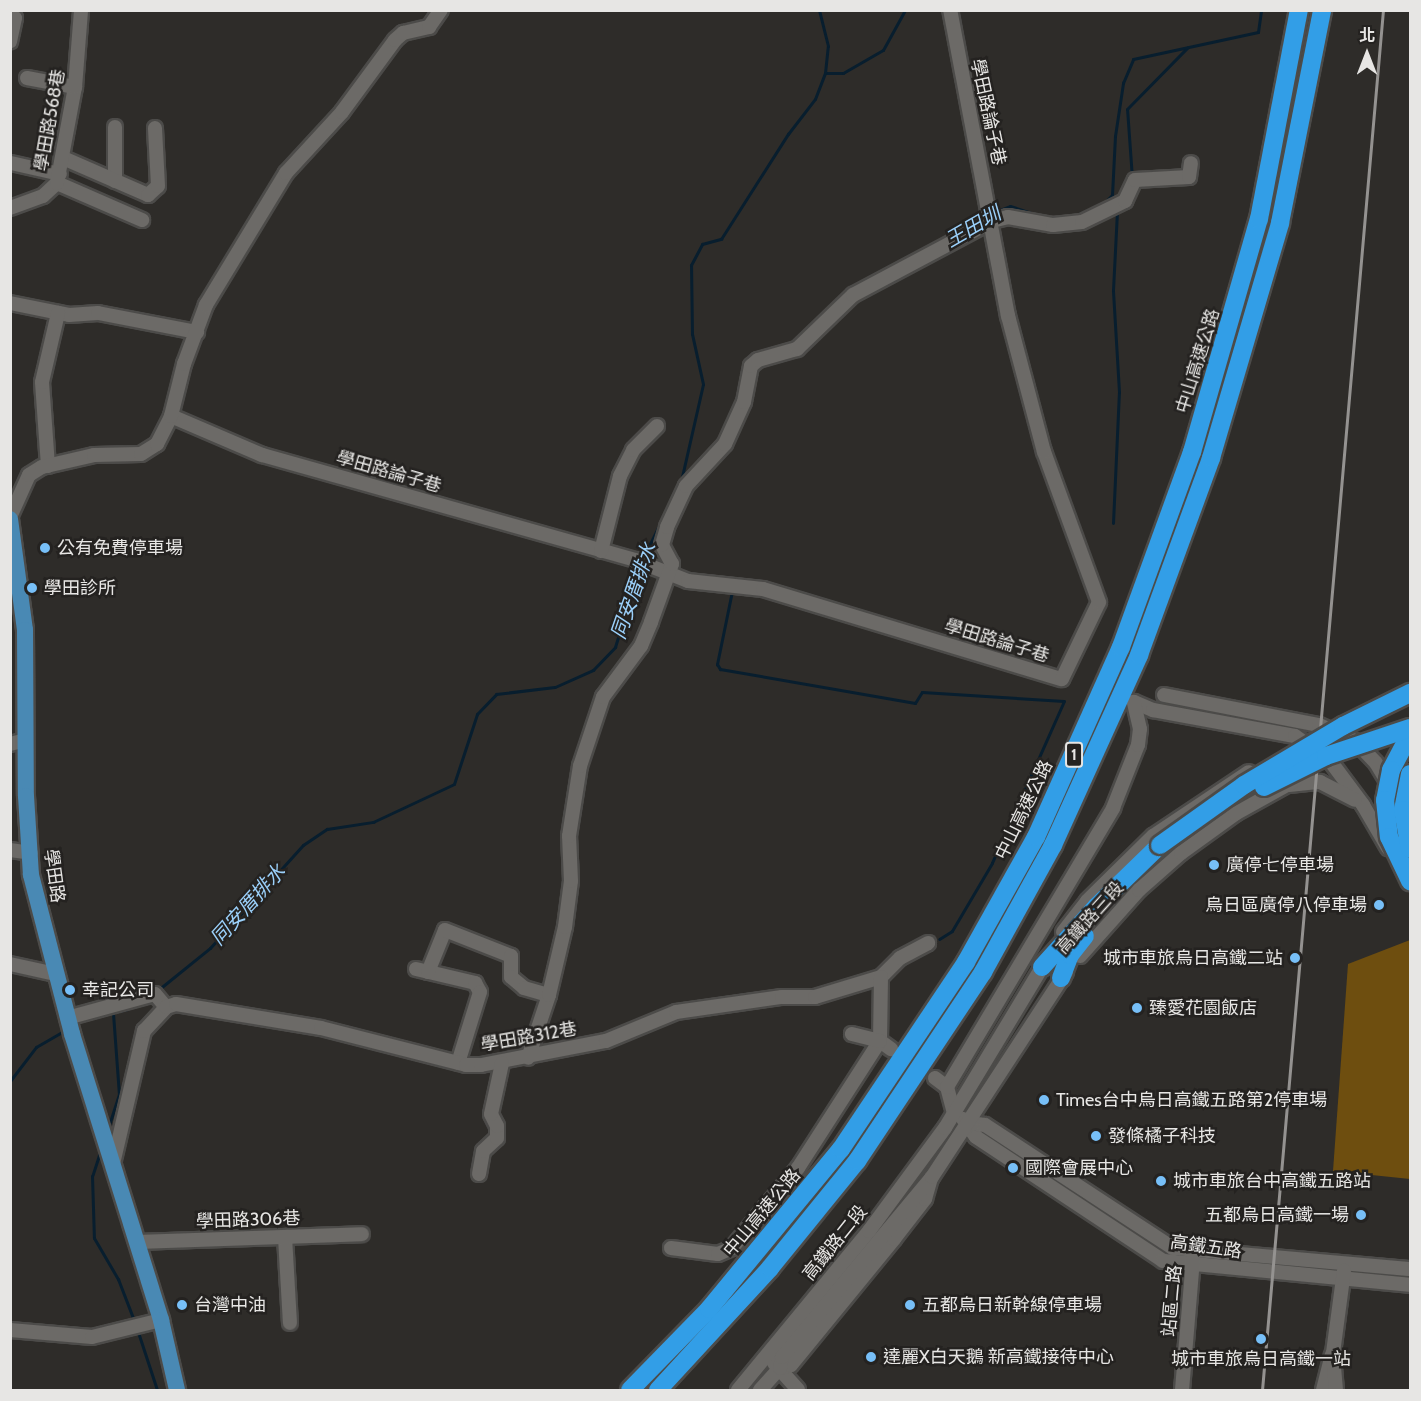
<!DOCTYPE html>
<meta charset="utf-8">
<style>
body{margin:0}
#map{position:relative;width:1421px;height:1401px;overflow:hidden;background:#2e2c29;font-family:Cabin,"Noto Sans TC",sans-serif}
div>[style]{position:absolute}
[style*='--x']{left:calc(var(--x)*1px);top:calc(var(--y)*1px);width:calc(var(--w)*1px);rotate:calc(var(--a)*1deg)}
.green>*{inset:0;background:#6e4e0f}
.stream>*{height:3px;margin:-1.5px;padding:0 1.5px;transform-origin:1.5px;border-radius:1.5px;background:#081e2e}
.roads{filter:drop-shadow(2px 0 #4c4b49) drop-shadow(-2px 0 #4c4b49) drop-shadow(0 2px #4c4b49) drop-shadow(0 -2px #4c4b49)}
.minor>*{height:14px;margin:-7px;padding:0 7px;transform-origin:7px;border-radius:7px;background:#6c6a67}
.major>*{height:16px;margin:-8px;padding:0 8px;transform-origin:8px;border-radius:8px;background:#4989b4}
.highway>*{height:18px;margin:-9px;padding:0 9px;transform-origin:9px;border-radius:9px;background:#329ee7}
.rail>*{height:3px;margin:-1.5px;padding:0 1.5px;transform-origin:1.5px;border-radius:1.5px;background:#949290}
.bridges{filter:drop-shadow(2px 0 #4c4b49) drop-shadow(-2px 0 #4c4b49) drop-shadow(0 2px #4c4b49) drop-shadow(0 -2px #4c4b49)}
.highway-bridge>*{height:18px;margin:-9px;padding:0 9px;transform-origin:9px;border-radius:9px;background:#329ee7}
.dots>*{width:16px;height:16px;translate:-50% -50%;box-sizing:border-box;border:3px solid #242220;border-radius:50%}
span{translate:-50% -50%;white-space:nowrap;text-align:center;line-height:1.15;-webkit-text-stroke:5px #242220;paint-order:stroke}
.shield-label span{padding:2px 4px;background:#242220;border:2px solid;border-radius:4px;-webkit-text-stroke-width:0}
.shield-label{font-size:16px;color:#e7e6e4;font-weight:700}
.street-label{font-size:18px;color:#e7e6e4}
.poi-label{font-size:18px;color:#e7e6e4}
.left{translate:0 -50%;text-align:left}
.right{translate:-100% -50%;text-align:right}
.water-label{font-size:20px;color:#9bd0fa;font-style:italic}
.frame{position:absolute;inset:0;border:12px solid #e7e6e4;pointer-events:none}
.north{position:absolute;left:1337px;top:24px;width:60px;height:60px;-webkit-text-stroke:4px #242220;paint-order:stroke;rotate:0deg;font-size:16px;font-weight:700;line-height:24px;text-align:center;color:#e7e6e4}
.north::after{content:'';display:block;margin:auto;width:21px;height:27px;background:#e7e6e4;clip-path:polygon(50% 0,100% 100%,50% 72%,0 100%)}
</style>
<div id="map">
<div class="green">
<i style="clip-path:polygon(1410px 940px,1410px 1179px,1333px 1171px,1348px 964px)"></i>
</div>
<div class="stream">
<i style="--x:825;--y:73;--w:18;--a:0"></i>
<i style="--x:843;--y:73;--w:46;--a:-29.9"></i>
<i style="--x:883;--y:50;--w:46;--a:-61.2"></i>
<i style="--x:1132;--y:178;--w:69;--a:-94.1"></i>
<i style="--x:1127;--y:109;--w:86;--a:-45.5"></i>
<i style="--x:992;--y:213;--w:19;--a:-21"></i>
<i style="--x:1010;--y:206;--w:35;--a:18"></i>
<i style="--x:1072;--y:217;--w:34;--a:-23"></i>
<i style="--x:1103;--y:204;--w:13;--a:-45"></i>
<i style="--x:1112;--y:195;--w:59;--a:-87.1"></i>
<i style="--x:1115;--y:136;--w:54;--a:-81.4"></i>
<i style="--x:1123;--y:83;--w:26;--a:-67"></i>
<i style="--x:1133;--y:59;--w:128;--a:-12.2"></i>
<i style="--x:1258;--y:32;--w:22;--a:-82"></i>
<i style="--x:1113;--y:523;--w:131;--a:-87.4"></i>
<i style="--x:1119;--y:392;--w:102;--a:-93.4"></i>
<i style="--x:1113;--y:290;--w:79;--a:-87.1"></i>
<i style="--x:644;--y:554;--w:25;--a:29"></i>
<i style="--x:642;--y:560;--w:88;--a:-63.7"></i>
<i style="--x:681;--y:481;--w:99;--a:-77.2"></i>
<i style="--x:703;--y:384;--w:51;--a:-102.4"></i>
<i style="--x:692;--y:334;--w:69;--a:-90.8"></i>
<i style="--x:691;--y:265;--w:24;--a:-62"></i>
<i style="--x:702;--y:244;--w:20;--a:-15"></i>
<i style="--x:721;--y:239;--w:125;--a:-57.5"></i>
<i style="--x:788;--y:134;--w:44;--a:-52.4"></i>
<i style="--x:815;--y:99;--w:28;--a:-69"></i>
<i style="--x:825;--y:73;--w:27;--a:-84"></i>
<i style="--x:828;--y:46;--w:37;--a:-104"></i>
<i style="--x:732;--y:591;--w:75;--a:101.6"></i>
<i style="--x:717;--y:664;--w:6;--a:59"></i>
<i style="--x:720;--y:669;--w:198;--a:9.9"></i>
<i style="--x:915;--y:703;--w:13;--a:-58"></i>
<i style="--x:922;--y:692;--w:142;--a:3.6"></i>
<i style="--x:1064;--y:701;--w:177;--a:114"></i>
<i style="--x:992;--y:863;--w:79;--a:120.5"></i>
<i style="--x:952;--y:931;--w:15;--a:148"></i>
<i style="--x:158;--y:990;--w:67;--a:-38.9"></i>
<i style="--x:210;--y:948;--w:139;--a:-47.9"></i>
<i style="--x:303;--y:845;--w:29;--a:-34"></i>
<i style="--x:327;--y:829;--w:47;--a:-8.7"></i>
<i style="--x:373;--y:822;--w:89;--a:-25.1"></i>
<i style="--x:454;--y:784;--w:74;--a:-71.8"></i>
<i style="--x:477;--y:714;--w:28;--a:-46"></i>
<i style="--x:496;--y:694;--w:59;--a:-6.8"></i>
<i style="--x:555;--y:687;--w:42;--a:-24.1"></i>
<i style="--x:593;--y:670;--w:32;--a:-46"></i>
<i style="--x:615;--y:647;--w:85;--a:-72.8"></i>
<i style="--x:107;--y:1014;--w:21;--a:-14"></i>
<i style="--x:10;--y:1081;--w:43;--a:-52.6"></i>
<i style="--x:36;--y:1047;--w:34;--a:-30"></i>
<i style="--x:108;--y:1128;--w:35;--a:-72"></i>
<i style="--x:119;--y:1095;--w:82;--a:-94.2"></i>
<i style="--x:101;--y:1149;--w:28;--a:108"></i>
<i style="--x:92;--y:1176;--w:62;--a:88.2"></i>
<i style="--x:94;--y:1238;--w:48;--a:59.7"></i>
<i style="--x:118;--y:1279;--w:47;--a:68.9"></i>
<i style="--x:137;--y:1329;--w:64;--a:71.8"></i>
</div>
<div class="roads">
<div class="minor">
<i style="--x:10;--y:17;--w:5;--a:11"></i>
<i style="--x:15;--y:18;--w:24;--a:102"></i>
<i style="--x:27;--y:78;--w:49;--a:10.6"></i>
<i style="--x:115;--y:127;--w:54;--a:90"></i>
<i style="--x:63;--y:158;--w:93;--a:23.5"></i>
<i style="--x:148;--y:195;--w:13;--a:-42"></i>
<i style="--x:158;--y:186;--w:58;--a:-93"></i>
<i style="--x:11;--y:163;--w:50;--a:12.7"></i>
<i style="--x:57;--y:183;--w:93;--a:23.5"></i>
<i style="--x:10;--y:208;--w:35;--a:-20"></i>
<i style="--x:43;--y:196;--w:19;--a:-43"></i>
<i style="--x:57;--y:183;--w:98;--a:-79.4"></i>
<i style="--x:75;--y:87;--w:77;--a:-85.5"></i>
<i style="--x:10;--y:303;--w:60;--a:11.5"></i>
<i style="--x:69;--y:315;--w:29;--a:-4"></i>
<i style="--x:98;--y:313;--w:101;--a:10.9"></i>
<i style="--x:171;--y:416;--w:99;--a:23.2"></i>
<i style="--x:262;--y:455;--w:387;--a:15.7"></i>
<i style="--x:635;--y:560;--w:57;--a:21.6"></i>
<i style="--x:688;--y:581;--w:75;--a:6.1"></i>
<i style="--x:763;--y:589;--w:312;--a:16.8"></i>
<i style="--x:1062;--y:679;--w:85;--a:-64.3"></i>
<i style="--x:1099;--y:602;--w:160;--a:-110.1"></i>
<i style="--x:1044;--y:452;--w:141;--a:-104.8"></i>
<i style="--x:1008;--y:316;--w:311;--a:-100.7"></i>
<i style="--x:48;--y:466;--w:84;--a:-94.1"></i>
<i style="--x:42;--y:382;--w:71;--a:-76.9"></i>
<i style="--x:10;--y:517;--w:46;--a:-65.7"></i>
<i style="--x:29;--y:475;--w:15;--a:-32"></i>
<i style="--x:42;--y:467;--w:53;--a:-13"></i>
<i style="--x:94;--y:455;--w:47;--a:-1.2"></i>
<i style="--x:141;--y:454;--w:19;--a:-32"></i>
<i style="--x:157;--y:444;--w:31;--a:-63"></i>
<i style="--x:171;--y:416;--w:54;--a:-76"></i>
<i style="--x:184;--y:364;--w:63;--a:-69.6"></i>
<i style="--x:206;--y:305;--w:154;--a:-58.8"></i>
<i style="--x:286;--y:173;--w:83;--a:-47.4"></i>
<i style="--x:342;--y:112;--w:89;--a:-53.6"></i>
<i style="--x:395;--y:40;--w:11;--a:-41"></i>
<i style="--x:403;--y:33;--w:27;--a:-13"></i>
<i style="--x:429;--y:27;--w:21;--a:-55"></i>
<i style="--x:601;--y:551;--w:77;--a:-75.8"></i>
<i style="--x:620;--y:476;--w:29;--a:-63"></i>
<i style="--x:633;--y:450;--w:34;--a:-45"></i>
<i style="--x:1164;--y:695;--w:158;--a:11"></i>
<i style="--x:1319;--y:725;--w:39;--a:24"></i>
<i style="--x:1355;--y:741;--w:30;--a:46"></i>
<i style="--x:1376;--y:763;--w:56;--a:58.9"></i>
<i style="--x:1134;--y:702;--w:21;--a:23"></i>
<i style="--x:1153;--y:710;--w:144;--a:10.4"></i>
<i style="--x:1295;--y:736;--w:44;--a:35.8"></i>
<i style="--x:1331;--y:762;--w:54;--a:53.3"></i>
<i style="--x:1363;--y:805;--w:50;--a:59.8"></i>
<i style="--x:10;--y:744;--w:16;--a:-14"></i>
<i style="--x:1289;--y:785;--w:31;--a:-6"></i>
<i style="--x:1320;--y:782;--w:39;--a:27"></i>
<i style="--x:10;--y:850;--w:21;--a:8"></i>
<i style="--x:1063;--y:932;--w:39;--a:-52"></i>
<i style="--x:1087;--y:901;--w:93;--a:-44.6"></i>
<i style="--x:1153;--y:836;--w:115;--a:-33.7"></i>
<i style="--x:1080;--y:956;--w:89;--a:-48.2"></i>
<i style="--x:1139;--y:890;--w:56;--a:-41.4"></i>
<i style="--x:1181;--y:853;--w:67;--a:-35.8"></i>
<i style="--x:1235;--y:814;--w:70;--a:-29.1"></i>
<i style="--x:10;--y:964;--w:46;--a:12.5"></i>
<i style="--x:416;--y:969;--w:61;--a:13.3"></i>
<i style="--x:475;--y:983;--w:10;--a:61"></i>
<i style="--x:480;--y:992;--w:74;--a:107.2"></i>
<i style="--x:428;--y:972;--w:45;--a:-68"></i>
<i style="--x:445;--y:930;--w:71;--a:21.5"></i>
<i style="--x:511;--y:956;--w:21;--a:90"></i>
<i style="--x:511;--y:977;--w:17;--a:40"></i>
<i style="--x:524;--y:988;--w:26;--a:16"></i>
<i style="--x:549;--y:995;--w:66;--a:108.4"></i>
<i style="--x:881;--y:977;--w:27;--a:-45"></i>
<i style="--x:900;--y:958;--w:32;--a:-28"></i>
<i style="--x:549;--y:995;--w:70;--a:-76.8"></i>
<i style="--x:565;--y:927;--w:46;--a:-82.6"></i>
<i style="--x:571;--y:881;--w:45;--a:-92.5"></i>
<i style="--x:569;--y:836;--w:71;--a:-81.1"></i>
<i style="--x:580;--y:766;--w:73;--a:-71.6"></i>
<i style="--x:603;--y:697;--w:64;--a:-53.3"></i>
<i style="--x:641;--y:646;--w:26;--a:-67"></i>
<i style="--x:651;--y:622;--w:62;--a:-70.1"></i>
<i style="--x:672;--y:564;--w:21;--a:-118"></i>
<i style="--x:662;--y:545;--w:19;--a:-74"></i>
<i style="--x:667;--y:527;--w:45;--a:-65.1"></i>
<i style="--x:686;--y:486;--w:57;--a:-47.1"></i>
<i style="--x:725;--y:444;--w:46;--a:-65.7"></i>
<i style="--x:744;--y:402;--w:37;--a:-79"></i>
<i style="--x:751;--y:366;--w:9;--a:-41"></i>
<i style="--x:758;--y:360;--w:41;--a:-15.8"></i>
<i style="--x:797;--y:349;--w:78;--a:-44"></i>
<i style="--x:853;--y:295;--w:157;--a:-28"></i>
<i style="--x:992;--y:221;--w:16;--a:-14"></i>
<i style="--x:1008;--y:217;--w:46;--a:10.1"></i>
<i style="--x:1053;--y:225;--w:29;--a:-6"></i>
<i style="--x:1082;--y:222;--w:48;--a:-26"></i>
<i style="--x:1125;--y:201;--w:23;--a:-65"></i>
<i style="--x:1135;--y:180;--w:54;--a:-3.2"></i>
<i style="--x:1189;--y:177;--w:14;--a:-82"></i>
<i style="--x:67;--y:1018;--w:91;--a:-15.3"></i>
<i style="--x:155;--y:994;--w:17;--a:50"></i>
<i style="--x:935;--y:1078;--w:15;--a:37"></i>
<i style="--x:947;--y:1087;--w:27;--a:75"></i>
<i style="--x:947;--y:1087;--w:325;--a:-59.2"></i>
<i style="--x:1113;--y:808;--w:68;--a:-68.4"></i>
<i style="--x:1138;--y:745;--w:16;--a:-83"></i>
<i style="--x:1140;--y:729;--w:28;--a:-103"></i>
<i style="--x:963;--y:1119;--w:22;--a:54"></i>
<i style="--x:976;--y:1137;--w:224;--a:33.5"></i>
<i style="--x:1163;--y:1261;--w:248;--a:5.5"></i>
<i style="--x:969;--y:1123;--w:16;--a:7"></i>
<i style="--x:985;--y:1125;--w:225;--a:33.2"></i>
<i style="--x:1173;--y:1248;--w:238;--a:5.1"></i>
<i style="--x:113;--y:1164;--w:137;--a:-76.9"></i>
<i style="--x:144;--y:1031;--w:33;--a:-47"></i>
<i style="--x:166;--y:1007;--w:10;--a:-17"></i>
<i style="--x:176;--y:1004;--w:147;--a:9.4"></i>
<i style="--x:321;--y:1028;--w:150;--a:14.3"></i>
<i style="--x:466;--y:1065;--w:15;--a:0"></i>
<i style="--x:481;--y:1065;--w:127;--a:-10.9"></i>
<i style="--x:606;--y:1041;--w:76;--a:-22.5"></i>
<i style="--x:676;--y:1012;--w:107;--a:-8.1"></i>
<i style="--x:782;--y:997;--w:33;--a:0"></i>
<i style="--x:815;--y:997;--w:69;--a:-16.9"></i>
<i style="--x:881;--y:977;--w:64;--a:90.9"></i>
<i style="--x:880;--y:1041;--w:14;--a:36"></i>
<i style="--x:479;--y:1174;--w:23;--a:-80"></i>
<i style="--x:483;--y:1151;--w:19;--a:-43"></i>
<i style="--x:497;--y:1138;--w:12;--a:-90"></i>
<i style="--x:497;--y:1126;--w:13;--a:-117"></i>
<i style="--x:491;--y:1114;--w:52;--a:-77.8"></i>
<i style="--x:285;--y:1237;--w:86;--a:86.7"></i>
<i style="--x:137;--y:1242;--w:225;--a:-2"></i>
<i style="--x:671;--y:1248;--w:47;--a:7.3"></i>
<i style="--x:718;--y:1254;--w:15;--a:-23"></i>
<i style="--x:732;--y:1248;--w:104;--a:-50.5"></i>
<i style="--x:798;--y:1168;--w:151;--a:-57.2"></i>
<i style="--x:880;--y:1041;--w:29;--a:-166"></i>
<i style="--x:10;--y:1330;--w:82;--a:4.9"></i>
<i style="--x:92;--y:1337;--w:71;--a:-13.8"></i>
<i style="--x:774;--y:1363;--w:36;--a:48"></i>
<i style="--x:780;--y:1368;--w:11;--a:-15"></i>
<i style="--x:791;--y:1365;--w:163;--a:-50.7"></i>
<i style="--x:894;--y:1239;--w:51;--a:-52.2"></i>
<i style="--x:925;--y:1199;--w:22;--a:-74"></i>
<i style="--x:738;--y:1390;--w:206;--a:-50.5"></i>
<i style="--x:869;--y:1231;--w:128;--a:-53.6"></i>
<i style="--x:945;--y:1128;--w:197;--a:-58.9"></i>
<i style="--x:760;--y:1390;--w:30;--a:-48"></i>
<i style="--x:780;--y:1368;--w:11;--a:-80"></i>
<i style="--x:782;--y:1357;--w:234;--a:-50.2"></i>
<i style="--x:932;--y:1177;--w:245;--a:-56.8"></i>
<i style="--x:1182;--y:1390;--w:132;--a:-85.2"></i>
<i style="--x:1323;--y:1390;--w:36;--a:-76"></i>
<i style="--x:1336;--y:1390;--w:37;--a:-95"></i>
<i style="--x:1333;--y:1353;--w:83;--a:-82.4"></i>
</div>
<div class="major">
<i style="--x:10;--y:519;--w:112;--a:82.3"></i>
<i style="--x:25;--y:630;--w:166;--a:89.7"></i>
<i style="--x:26;--y:796;--w:79;--a:86.4"></i>
<i style="--x:31;--y:875;--w:164;--a:75.5"></i>
<i style="--x:72;--y:1034;--w:300;--a:72.7"></i>
<i style="--x:161;--y:1320;--w:72;--a:77.1"></i>
</div>
<div class="highway">
<i style="--x:1042;--y:967;--w:81;--a:-48"></i>
<i style="--x:1096;--y:907;--w:89;--a:-44.1"></i>
<i style="--x:1061;--y:978;--w:25;--a:-69"></i>
<i style="--x:1070;--y:955;--w:24;--a:-52"></i>
<i style="--x:630;--y:1390;--w:113;--a:-45.7"></i>
<i style="--x:709;--y:1309;--w:207;--a:-50.5"></i>
<i style="--x:841;--y:1149;--w:225;--a:-56.2"></i>
<i style="--x:966;--y:962;--w:143;--a:-60.8"></i>
<i style="--x:1036;--y:837;--w:208;--a:-65.9"></i>
<i style="--x:1121;--y:647;--w:208;--a:-70"></i>
<i style="--x:1192;--y:452;--w:242;--a:-74"></i>
<i style="--x:1259;--y:219;--w:213;--a:-79.2"></i>
<i style="--x:658;--y:1390;--w:166;--a:-47.4"></i>
<i style="--x:770;--y:1268;--w:138;--a:-50.9"></i>
<i style="--x:857;--y:1161;--w:227;--a:-56.3"></i>
<i style="--x:983;--y:972;--w:145;--a:-61.1"></i>
<i style="--x:1053;--y:845;--w:209;--a:-65.6"></i>
<i style="--x:1139;--y:655;--w:210;--a:-69.9"></i>
<i style="--x:1211;--y:458;--w:245;--a:-73.6"></i>
<i style="--x:1280;--y:223;--w:217;--a:-78.8"></i>
</div>
</div>
<div class="rail">
<i style="--x:1262;--y:1390;--w:1385;--a:-84.99"></i>
</div>
<div class="bridges">
<div class="highway-bridge">
<i style="--x:1410;--y:734;--w:41;--a:117.8"></i>
<i style="--x:1391;--y:770;--w:31;--a:101"></i>
<i style="--x:1385;--y:800;--w:37;--a:84"></i>
<i style="--x:1389;--y:837;--w:49;--a:64.5"></i>
<i style="--x:1410;--y:774;--w:37;--a:101"></i>
<i style="--x:1403;--y:810;--w:39;--a:80"></i>
<i style="--x:1264;--y:787;--w:69;--a:-26.6"></i>
<i style="--x:1326;--y:756;--w:89;--a:-18.4"></i>
<i style="--x:1160;--y:845;--w:103;--a:-35.5"></i>
<i style="--x:1244;--y:785;--w:115;--a:-30.8"></i>
<i style="--x:1343;--y:726;--w:75;--a:-26.2"></i>
</div>
</div>
<div class="dots">
<i style="left:45px;top:548px;background:#77bff7"></i>
<i style="left:32px;top:588px;background:#77bff7"></i>
<i style="left:1214px;top:865px;background:#77bff7"></i>
<i style="left:1379px;top:905px;background:#77bff7"></i>
<i style="left:1295px;top:958px;background:#77bff7"></i>
<i style="left:70px;top:990px;background:#77bff7"></i>
<i style="left:1137px;top:1008px;background:#77bff7"></i>
<i style="left:1044px;top:1100px;background:#77bff7"></i>
<i style="left:1096px;top:1136px;background:#77bff7"></i>
<i style="left:1013px;top:1168px;background:#77bff7"></i>
<i style="left:1161px;top:1181px;background:#77bff7"></i>
<i style="left:1361px;top:1215px;background:#77bff7"></i>
<i style="left:182px;top:1305px;background:#77bff7"></i>
<i style="left:910px;top:1305px;background:#77bff7"></i>
<i style="left:1261px;top:1339px;background:#77bff7"></i>
<i style="left:871px;top:1357px;background:#77bff7"></i>
</div>
<div class="shield-label">
<span style="left:1074px;top:755px">1</span>
</div>
<div class="street-label">
<span style="left:988px;top:112px;rotate:78deg">學田路論子巷</span>
<span style="left:50px;top:120px;rotate:-80deg">學田路568巷</span>
<span style="left:1198px;top:361px;rotate:-73deg">中山高速公路</span>
<span style="left:389px;top:472px;rotate:16deg">學田路論子巷</span>
<span style="left:997px;top:641px;rotate:17deg">學田路論子巷</span>
<span style="left:1024px;top:810px;rotate:-64deg">中山高速公路</span>
<span style="left:54px;top:876px;rotate:82deg">學田路</span>
<span style="left:1090px;top:918px;rotate:-48deg">高鐵路三段</span>
<span style="left:529px;top:1037px;rotate:-10deg">學田路312巷</span>
<span style="left:762px;top:1213px;rotate:-50deg">中山高速公路</span>
<span style="left:248px;top:1220px;rotate:-2deg">學田路306巷</span>
<span style="left:835px;top:1243px;rotate:-51deg">高鐵路二段</span>
<span style="left:1206px;top:1247px;rotate:8deg">高鐵五路</span>
<span style="left:1172px;top:1301px;rotate:-85deg">站區二路</span>
</div>
<div class="poi-label">
<span class="left" style="left:57px;top:548px">公有免費停車場</span>
<span class="left" style="left:44px;top:588px">學田診所</span>
<span class="left" style="left:1226px;top:865px">廣停七停車場</span>
<span class="right" style="left:1367px;top:905px">烏日區廣停八停車場</span>
<span class="right" style="left:1283px;top:958px">城市車旅烏日高鐵二站</span>
<span class="left" style="left:82px;top:990px">幸記公司</span>
<span class="left" style="left:1149px;top:1008px">臻愛花園飯店</span>
<span class="left" style="left:1056px;top:1100px">Times台中烏日高鐵五路第2停車場</span>
<span class="left" style="left:1108px;top:1136px">發條橘子科技</span>
<span class="left" style="left:1025px;top:1168px">國際會展中心</span>
<span class="left" style="left:1173px;top:1181px">城市車旅台中高鐵五路站</span>
<span class="right" style="left:1349px;top:1215px">五都烏日高鐵一場</span>
<span class="left" style="left:194px;top:1305px">台灣中油</span>
<span class="left" style="left:922px;top:1305px">五都烏日新幹線停車場</span>
<span class="left" style="left:883px;top:1357px">達麗X白天鵝 新高鐵接待中心</span>
<span style="left:1261px;top:1359px">城市車旅烏日高鐵一站</span>
</div>
<div class="water-label">
<span style="left:973px;top:227px;rotate:-30deg">王田圳</span>
<span style="left:634px;top:591px;rotate:-71deg">同安厝排水</span>
<span style="left:248px;top:905px;rotate:-48deg">同安厝排水</span>
</div>
<div class="frame"></div>
<div class="north">北</div>
</div>
